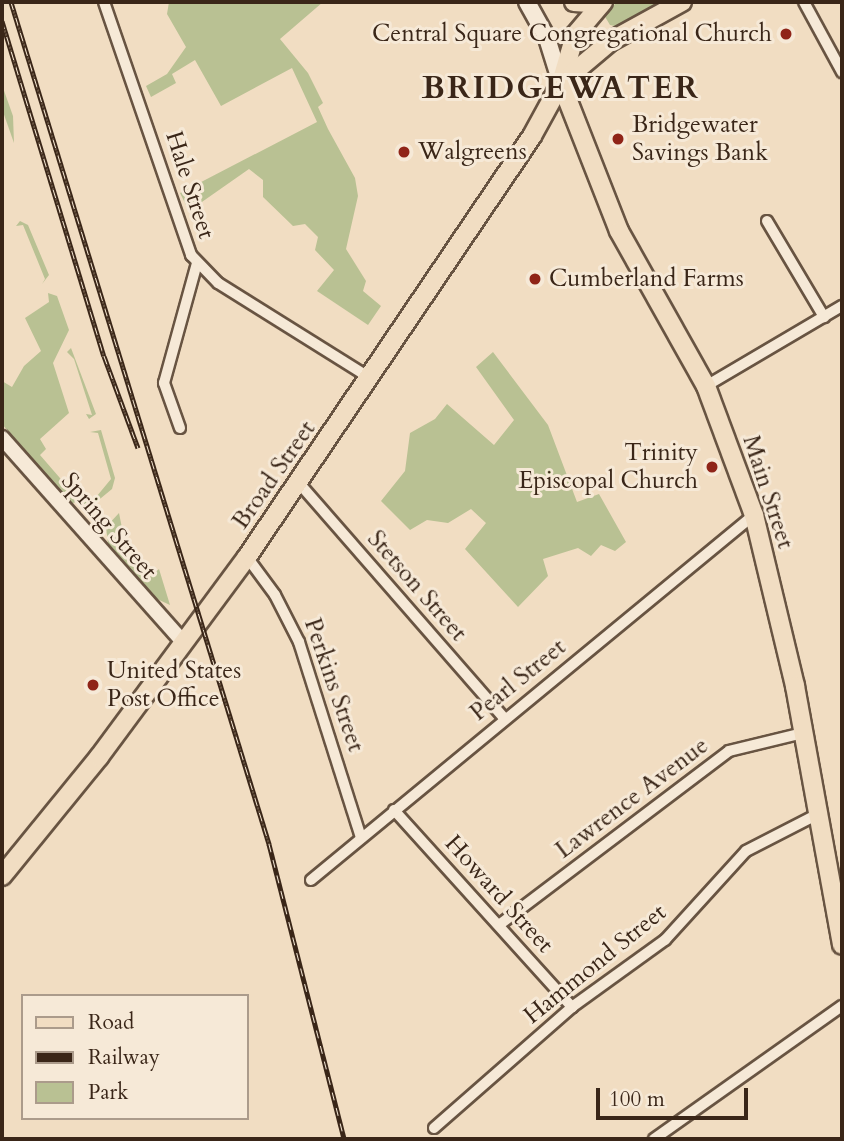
<!DOCTYPE html>
<style>
body{margin:0}
#map{position:relative;width:844px;height:1141px;overflow:hidden;background:#f1ddc2;font-family:Cardo,serif}
div>[style]{position:absolute}
[style*='--x']{left:calc(var(--x)*1px);top:calc(var(--y)*1px);width:calc(var(--w)*1px);rotate:calc(var(--a)*1deg)}
.green>*{inset:0;background:#b9c193}
.roads{filter:drop-shadow(2px 0 #685442) drop-shadow(-2px 0 #685442) drop-shadow(0 2px #685442) drop-shadow(0 -2px #685442)}
.minor>*{height:10px;margin:-5px;padding:0 5px;transform-origin:5px;border-radius:5px;background:#f6e9d7}
.tertiary>*{height:14px;margin:-7px;padding:0 7px;transform-origin:7px;border-radius:7px;background:#f6e9d7}
.secondary>*{height:16px;margin:-8px;padding:0 8px;transform-origin:8px;border-radius:8px;background:#f6e9d7}
.primary>*{height:18px;margin:-9px;padding:0 9px;transform-origin:9px;border-radius:9px;background:#f1ddc2}
.rail>*{height:5px;margin-top:-2.5px;transform-origin:0;background:repeating-linear-gradient(90deg,#f6e9d7 0 8px,#3a2618 0 16px);box-sizing:border-box;border-block:2px solid #3a2618}
.dots>*{width:19px;height:19px;translate:-50% -50%;box-sizing:border-box;border:4px solid #f6e9d7;border-radius:50%}
span{translate:-50% -50%;white-space:nowrap;text-align:center;line-height:1.15;-webkit-text-stroke:6px #f6e9d7;paint-order:stroke}
.poi-label{font-size:24px;color:#3a2618}
.right{translate:-100% -50%;text-align:right}
.left{translate:0 -50%;text-align:left}
.street-label{font-size:24px;color:#3a2618}
.district-label{font-size:32px;color:#3a2618;font-weight:700;letter-spacing:2px}
.frame{position:absolute;inset:0;border:4px solid #3a2618;pointer-events:none}
.legend{position:absolute;left:21px;top:994px;width:228px;height:126px;box-sizing:border-box;background:#f6e9d7;border:2px solid #ab9b8b;margin:0;padding:9px 12px;list-style:none;font-size:21px;color:#3a2618}
.legend li{display:flex;align-items:center;gap:14px;height:35px}
.legend b{width:35px;border:2px solid #ab9b8b}
.scale{position:absolute;left:596px;top:1088px;width:152px;height:32px;box-sizing:border-box;border:4px solid #3a2618;border-top:0;padding-left:9px;font-size:21px;line-height:24px;white-space:nowrap;color:#3a2618;-webkit-text-stroke:5px #f6e9d7;paint-order:stroke}
</style>
<div id="map">
<div class="green">
<i style="clip-path:polygon(169px 2px,323px 2px,280px 39px,308px 73px,323px 103px,318px 107px,328px 129px,355px 178px,358px 196px,346px 249px,366px 281px,363px 291px,381px 306px,368px 325px,317px 291px,334px 270px,315px 250px,318px 237px,305px 224px,293px 226px,263px 197px,263px 180px,249px 169px,189px 211px,180px 193px,317px 122px,292px 68px,221px 106px,195px 60px,172px 74px,176px 83px,151px 97px,146px 86px,167px 74px,186px 47px,167px 14px)"></i>
<i style="clip-path:polygon(617px 2px,667px 2px,619px 27px,610px 25px,604px 15px)"></i>
<i style="clip-path:polygon(2px 85px,13px 116px,14px 143px,2px 109px)"></i>
<i style="clip-path:polygon(20px 221px,28px 225px,49px 275px,42px 284px,45px 279px,23px 225px,16px 226px)"></i>
<i style="clip-path:polygon(48px 293px,57px 296px,69px 330px,53px 363px,69px 413px,40px 439px,46px 449px,40px 455px,79px 500px,85px 496px,92px 502px,111px 479px,98px 433px,90px 432px,101px 430px,115px 478px,112px 489px,89px 508px,79px 501px,70px 504px,2px 424px,2px 381px,12px 387px,24px 366px,41px 351px,25px 318px,49px 302px)"></i>
<i style="clip-path:polygon(71px 348px,96px 414px,89px 419px,86px 414px,92px 415px,74px 359px,67px 352px)"></i>
<i style="clip-path:polygon(493px 352px,548px 425px,577px 502px,599px 494px,626px 542px,615px 551px,601px 545px,591px 556px,578px 548px,543px 559px,548px 576px,518px 607px,465px 549px,486px 523px,471px 509px,448px 523px,427px 520px,410px 530px,381px 501px,405px 471px,410px 433px,435px 419px,447px 404px,494px 445px,514px 420px,476px 367px)"></i>
<i style="clip-path:polygon(119px 513px,127px 553px,146px 580px,159px 569px,170px 605px,157px 599px,108px 543px,106px 527px)"></i>
</div>
<div class="roads">
<div class="minor">
<i style="--x:104;--y:2;--w:268;--a:71"></i>
<i style="--x:191;--y:255;--w:39;--a:46"></i>
<i style="--x:218;--y:283;--w:179;--a:32"></i>
<i style="--x:804;--y:2;--w:80;--a:61.5"></i>
<i style="--x:767;--y:221;--w:112;--a:59.3"></i>
<i style="--x:706;--y:386;--w:158;--a:-30.5"></i>
<i style="--x:180;--y:428;--w:48;--a:-109.6"></i>
<i style="--x:164;--y:383;--w:124;--a:-74.6"></i>
<i style="--x:299;--y:483;--w:312;--a:48.9"></i>
<i style="--x:247;--y:557;--w:47;--a:53.6"></i>
<i style="--x:275;--y:595;--w:53;--a:62.9"></i>
<i style="--x:299;--y:642;--w:205;--a:72.4"></i>
<i style="--x:394;--y:810;--w:266;--a:47.9"></i>
<i style="--x:311;--y:880;--w:574;--a:-39.49"></i>
<i style="--x:499;--y:925;--w:288;--a:-37.1"></i>
<i style="--x:729;--y:751;--w:76;--a:-13.7"></i>
<i style="--x:434;--y:1128;--w:184;--a:-41.2"></i>
<i style="--x:572;--y:1007;--w:115;--a:-35.8"></i>
<i style="--x:665;--y:940;--w:120;--a:-47.7"></i>
<i style="--x:746;--y:851;--w:81;--a:-27.2"></i>
<i style="--x:654;--y:1139;--w:230;--a:-35.3"></i>
</div>
<div class="tertiary">
<i style="--x:2;--y:438;--w:274;--a:48.4"></i>
</div>
<div class="secondary">
<i style="--x:527;--y:2;--w:41;--a:60.9"></i>
<i style="--x:547;--y:38;--w:47;--a:72.7"></i>
</div>
<div class="primary">
<i style="--x:574;--y:2;--w:27;--a:4"></i>
<i style="--x:603;--y:2;--w:43;--a:130.3"></i>
<i style="--x:575;--y:35;--w:50;--a:106.3"></i>
<i style="--x:561;--y:83;--w:159;--a:68.6"></i>
<i style="--x:619;--y:231;--w:178;--a:60.7"></i>
<i style="--x:706;--y:386;--w:138;--a:69.6"></i>
<i style="--x:754;--y:515;--w:176;--a:76.5"></i>
<i style="--x:795;--y:686;--w:263;--a:79.7"></i>
<i style="--x:2;--y:876;--w:154;--a:-50.8"></i>
<i style="--x:99;--y:757;--w:249;--a:-53.5"></i>
<i style="--x:247;--y:557;--w:508;--a:-55.9"></i>
<i style="--x:532;--y:136;--w:60;--a:-61.3"></i>
<i style="--x:561;--y:83;--w:65;--a:-40"></i>
<i style="--x:611;--y:41;--w:81;--a:-28.8"></i>
</div>
</div>
<div class="rail">
<i style="--x:11;--y:2;--w:881;--a:72.96"></i>
<i style="--x:269;--y:844;--w:304;--a:75.7"></i>
<i style="--x:2;--y:21;--w:350;--a:73.1"></i>
<i style="--x:104;--y:356;--w:98;--a:69.7"></i>
</div>
<div class="dots">
<i style="left:786px;top:34px;background:#8f2418"></i>
<i style="left:618px;top:139px;background:#8f2418"></i>
<i style="left:404px;top:152px;background:#8f2418"></i>
<i style="left:535px;top:279px;background:#8f2418"></i>
<i style="left:712px;top:467px;background:#8f2418"></i>
<i style="left:93px;top:685px;background:#8f2418"></i>
</div>
<div class="poi-label">
<span class="right" style="left:772px;top:34px">Central Square Congregational Church</span>
<span class="left" style="left:632px;top:139px">Bridgewater<br>Savings Bank</span>
<span class="left" style="left:418px;top:152px">Walgreens</span>
<span class="left" style="left:549px;top:279px">Cumberland Farms</span>
<span class="right" style="left:698px;top:467px">Trinity<br>Episcopal Church</span>
<span class="left" style="left:107px;top:685px">United States<br>Post Office</span>
</div>
<div class="street-label">
<span style="left:190px;top:185px;rotate:72deg">Hale Street</span>
<span style="left:274px;top:475px;rotate:-55deg">Broad Street</span>
<span style="left:768px;top:492px;rotate:72deg">Main Street</span>
<span style="left:109px;top:526px;rotate:49deg">Spring Street</span>
<span style="left:417px;top:586px;rotate:49deg">Stetson Street</span>
<span style="left:518px;top:680px;rotate:-39deg">Pearl Street</span>
<span style="left:334px;top:685px;rotate:71deg">Perkins Street</span>
<span style="left:632px;top:798px;rotate:-37deg">Lawrence Avenue</span>
<span style="left:499px;top:894px;rotate:48deg">Howard Street</span>
<span style="left:595px;top:964px;rotate:-39deg">Hammond Street</span>
</div>
<div class="district-label">
<span style="left:561px;top:88px">BRIDGEWATER</span>
</div>
<div class="frame"></div>
<ul class="legend">
<li><b style="height:9px;background:#f1ddc2"></b>Road</li>
<li><b style="height:9px;background:#3a2618"></b>Railway</li>
<li><b style="height:19px;background:#b9c193"></b>Park</li>
</ul>
<div class="scale">100 m</div>
</div>
